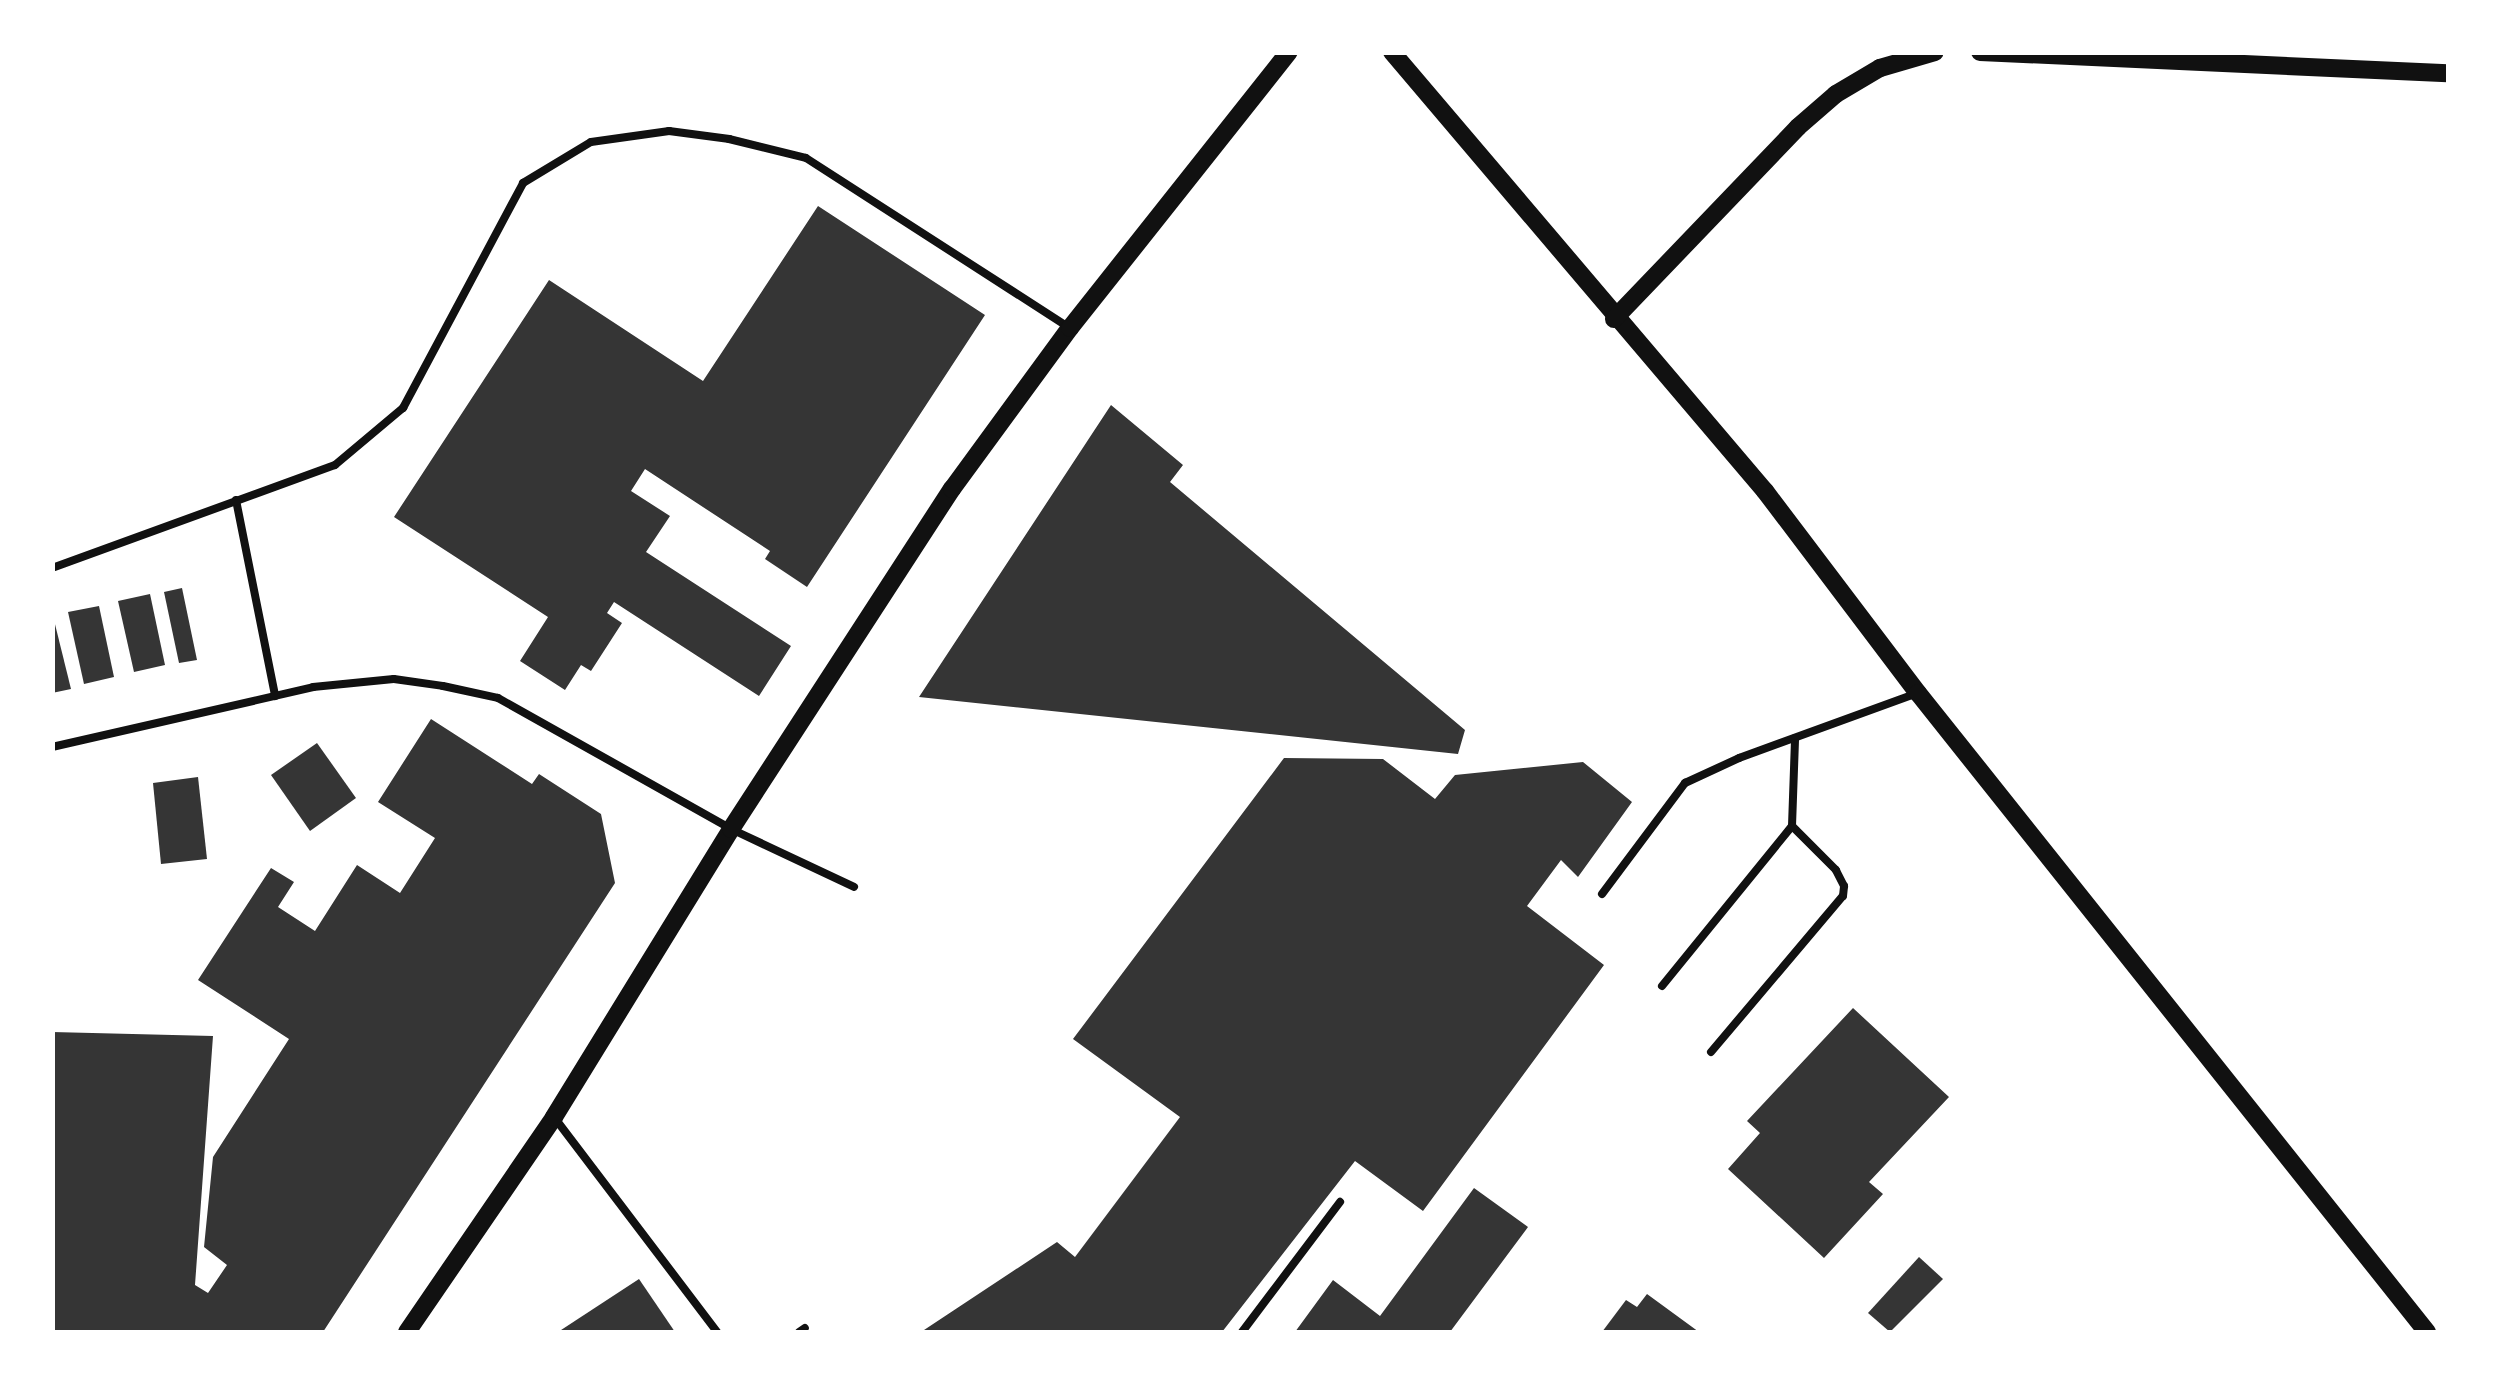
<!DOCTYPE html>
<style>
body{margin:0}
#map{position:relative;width:2501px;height:1385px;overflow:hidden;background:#fff;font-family:Jost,sans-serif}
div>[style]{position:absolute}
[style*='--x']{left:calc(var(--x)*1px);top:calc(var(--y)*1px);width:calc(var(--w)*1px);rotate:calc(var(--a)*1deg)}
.building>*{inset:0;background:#353535}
.service>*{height:8px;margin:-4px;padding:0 4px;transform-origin:4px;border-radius:4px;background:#111}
.tertiary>*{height:18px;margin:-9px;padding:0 9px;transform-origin:9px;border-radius:9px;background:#111}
span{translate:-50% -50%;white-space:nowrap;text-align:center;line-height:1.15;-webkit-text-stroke:9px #fff;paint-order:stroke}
.frame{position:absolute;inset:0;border:55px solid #fff;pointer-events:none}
</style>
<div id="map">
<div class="building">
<i style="clip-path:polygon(818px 206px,985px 315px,807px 587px,765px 559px,770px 551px,645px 469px,631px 491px,670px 516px,646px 552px,791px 646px,759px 696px,614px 602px,607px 613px,622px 623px,591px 671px,581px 665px,565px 690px,520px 661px,548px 617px,394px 517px,549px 280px,703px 381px)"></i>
<i style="clip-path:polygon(1111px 405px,1183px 465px,1170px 482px,1465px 730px,1458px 754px,919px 697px)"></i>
<i style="clip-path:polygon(182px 588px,197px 660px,179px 663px,164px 592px)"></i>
<i style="clip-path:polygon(150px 594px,165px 665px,134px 672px,118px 601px)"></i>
<i style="clip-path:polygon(99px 606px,114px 677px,84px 684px,68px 612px)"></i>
<i style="clip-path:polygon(52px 612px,71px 689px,52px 693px)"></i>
<i style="clip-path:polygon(431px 719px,532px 784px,539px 774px,601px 814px,615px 883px,323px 1332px,52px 1332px,52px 1032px,213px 1036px,195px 1285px,208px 1293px,227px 1265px,204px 1247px,213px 1157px,289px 1039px,198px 980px,271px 868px,294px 882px,278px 907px,315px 931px,357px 865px,400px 893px,435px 838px,378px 802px)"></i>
<i style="clip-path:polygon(317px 743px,356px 798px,310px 831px,271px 775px)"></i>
<i style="clip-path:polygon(1284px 758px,1383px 759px,1435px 799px,1455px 775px,1583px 762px,1632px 802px,1578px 877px,1561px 860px,1527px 906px,1604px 965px,1423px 1211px,1355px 1161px,1222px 1332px,921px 1332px,1057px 1242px,1075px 1257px,1180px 1117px,1073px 1039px)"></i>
<i style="clip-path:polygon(198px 777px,207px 859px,161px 864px,153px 783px)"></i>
<i style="clip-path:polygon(1853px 1008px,1949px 1097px,1869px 1182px,1883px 1194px,1824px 1258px,1728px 1169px,1760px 1133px,1747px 1121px)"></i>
<i style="clip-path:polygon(1474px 1188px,1528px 1227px,1450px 1332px,1295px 1332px,1333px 1280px,1380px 1316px)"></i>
<i style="clip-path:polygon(1919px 1257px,1943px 1279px,1890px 1332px,1868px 1313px)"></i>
<i style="clip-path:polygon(639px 1279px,675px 1332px,558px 1332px)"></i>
<i style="clip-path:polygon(1647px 1294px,1699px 1332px,1602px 1332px,1626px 1300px,1637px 1307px)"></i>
</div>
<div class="service">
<i style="--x:236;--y:500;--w:200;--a:78.7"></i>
<i style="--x:52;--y:568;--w:301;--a:-20"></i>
<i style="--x:335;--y:465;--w:89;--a:-40"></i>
<i style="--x:403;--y:408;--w:255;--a:-61.9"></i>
<i style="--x:523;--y:183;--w:79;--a:-31.1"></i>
<i style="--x:591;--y:142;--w:79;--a:-8"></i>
<i style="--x:669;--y:131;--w:61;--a:7.6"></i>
<i style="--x:729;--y:139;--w:79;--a:13.9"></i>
<i style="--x:806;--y:158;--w:314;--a:32.8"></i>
<i style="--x:52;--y:747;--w:268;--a:-12.9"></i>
<i style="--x:313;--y:687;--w:81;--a:-5.6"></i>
<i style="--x:394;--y:679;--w:49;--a:8.1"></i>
<i style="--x:443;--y:686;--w:56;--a:12.3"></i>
<i style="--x:498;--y:698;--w:267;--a:29.3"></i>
<i style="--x:731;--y:829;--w:136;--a:25.2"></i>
<i style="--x:1602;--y:894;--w:139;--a:-53.2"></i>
<i style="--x:1685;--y:783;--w:60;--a:-24.8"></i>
<i style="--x:1739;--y:758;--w:190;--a:-20"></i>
<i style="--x:1662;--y:986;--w:206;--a:-50.9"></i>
<i style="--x:1792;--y:826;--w:88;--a:-88"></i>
<i style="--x:1711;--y:1052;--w:204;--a:-49.8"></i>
<i style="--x:1843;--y:896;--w:10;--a:-84"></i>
<i style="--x:1844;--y:886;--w:18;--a:-117"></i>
<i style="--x:1836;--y:870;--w:62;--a:-135"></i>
<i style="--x:554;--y:1117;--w:270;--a:52.8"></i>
<i style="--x:799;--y:1332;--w:7;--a:-34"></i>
<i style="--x:1242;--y:1332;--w:163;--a:-53"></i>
</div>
<div class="tertiary">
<i style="--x:1392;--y:52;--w:576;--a:49.65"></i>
<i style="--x:1765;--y:491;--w:253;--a:52.9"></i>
<i style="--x:1918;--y:693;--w:817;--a:51.46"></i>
<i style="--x:1980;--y:52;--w:468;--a:2.6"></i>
<i style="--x:1614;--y:319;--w:266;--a:-46.2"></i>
<i style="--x:1798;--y:127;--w:50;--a:-41"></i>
<i style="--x:1836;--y:94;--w:51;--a:-30.6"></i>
<i style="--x:1880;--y:68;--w:57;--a:-16.2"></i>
<i style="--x:407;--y:1332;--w:260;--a:-55.6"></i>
<i style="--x:554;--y:1117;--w:338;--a:-58.4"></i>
<i style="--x:731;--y:829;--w:406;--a:-57"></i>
<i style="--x:952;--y:489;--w:200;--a:-53.8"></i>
<i style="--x:1070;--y:328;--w:352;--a:-51.6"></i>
</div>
<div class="frame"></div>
</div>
